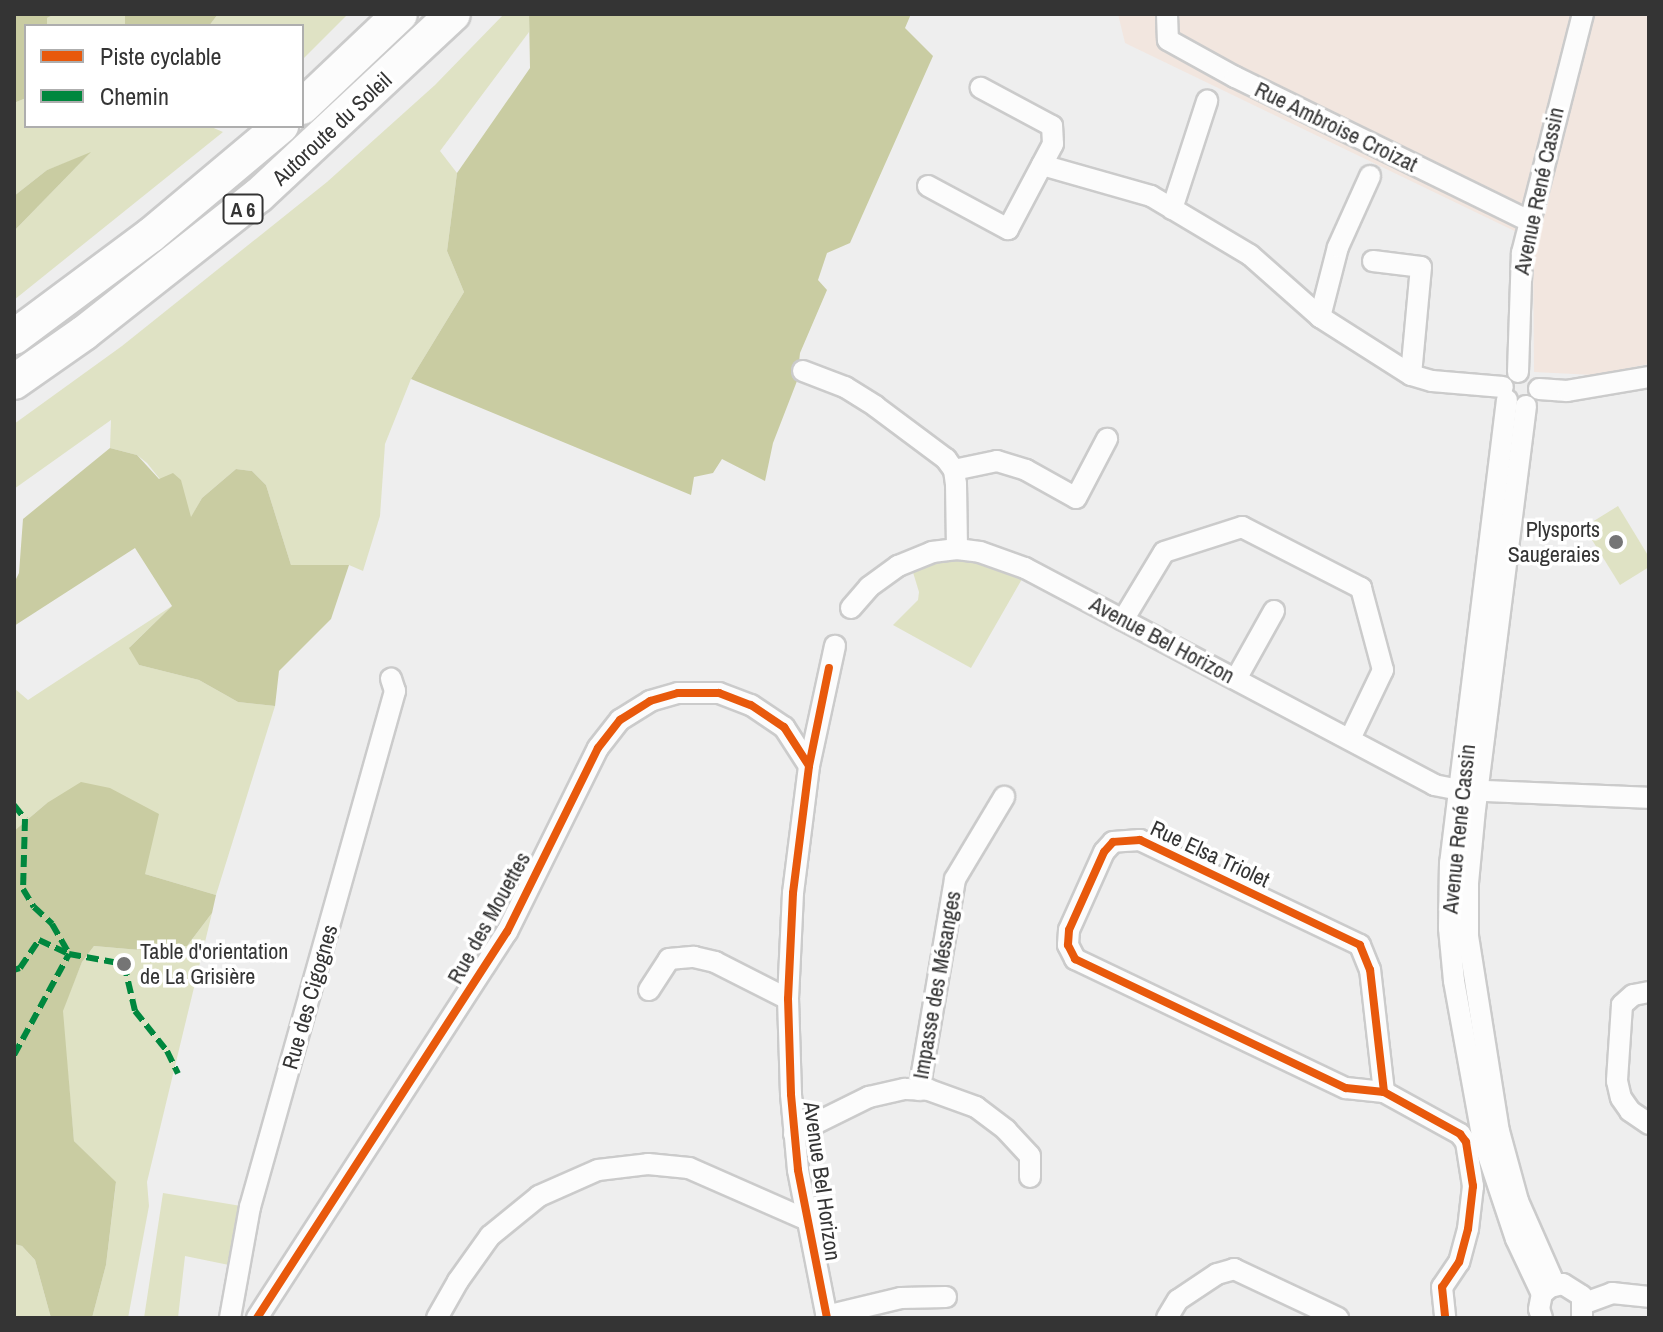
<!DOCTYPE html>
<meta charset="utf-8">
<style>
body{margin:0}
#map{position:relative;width:1663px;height:1332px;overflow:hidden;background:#eee;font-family:"Archivo Narrow",sans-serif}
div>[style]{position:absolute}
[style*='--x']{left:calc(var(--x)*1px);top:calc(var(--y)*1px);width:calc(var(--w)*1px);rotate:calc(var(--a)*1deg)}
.commercial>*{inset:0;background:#f2e6df}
.green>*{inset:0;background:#dfe2c4}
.forest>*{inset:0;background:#c9cca2}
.roads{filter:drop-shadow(2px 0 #cbcbcb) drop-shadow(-2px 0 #cbcbcb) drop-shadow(0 2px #cbcbcb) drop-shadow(0 -2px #cbcbcb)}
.minor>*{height:20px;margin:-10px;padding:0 10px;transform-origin:10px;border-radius:10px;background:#fcfcfc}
.motorway>*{height:34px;margin:-17px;padding:0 17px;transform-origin:17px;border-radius:17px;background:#fcfcfc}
.quiet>*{height:6px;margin-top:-3px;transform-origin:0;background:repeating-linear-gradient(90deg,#00873e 0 12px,transparent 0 18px)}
.cycleway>*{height:8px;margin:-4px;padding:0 4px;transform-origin:4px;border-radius:4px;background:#e8590c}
.dots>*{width:22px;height:22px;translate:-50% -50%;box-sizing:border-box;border:4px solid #fff;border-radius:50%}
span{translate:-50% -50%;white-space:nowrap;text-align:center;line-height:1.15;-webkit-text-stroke:7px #fff;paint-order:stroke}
.shield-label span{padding:2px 6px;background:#fff;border:2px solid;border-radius:6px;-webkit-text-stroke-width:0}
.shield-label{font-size:20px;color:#343434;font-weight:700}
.street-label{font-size:22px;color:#343434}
.poi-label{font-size:22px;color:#343434}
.right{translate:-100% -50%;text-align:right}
.left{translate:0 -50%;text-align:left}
.frame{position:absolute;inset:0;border:16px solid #343434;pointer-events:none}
.legend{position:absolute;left:24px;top:24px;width:280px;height:104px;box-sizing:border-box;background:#fff;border:2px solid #aeaeae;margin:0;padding:10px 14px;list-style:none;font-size:24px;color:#343434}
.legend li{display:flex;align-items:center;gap:16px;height:40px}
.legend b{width:40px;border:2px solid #aeaeae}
</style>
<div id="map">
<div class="commercial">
<i style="clip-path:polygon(1118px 14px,1649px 14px,1649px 364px,1594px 375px,1534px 372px,1533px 240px,1125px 43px)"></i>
</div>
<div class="green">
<i style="clip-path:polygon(55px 14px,125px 14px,125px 26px,47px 26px,47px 18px)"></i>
<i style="clip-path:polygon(218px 14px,348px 14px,302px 60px,302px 26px,209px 26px)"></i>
<i style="clip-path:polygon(504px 14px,529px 14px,529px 32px,440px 151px,457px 173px,447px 251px,464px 292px,411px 379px,385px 444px,380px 516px,363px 571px,349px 565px,291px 565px,266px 485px,252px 471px,236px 469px,202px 498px,191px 518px,147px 463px,137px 455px,110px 448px,111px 420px,14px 489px,14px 424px,122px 346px,327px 182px,435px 85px)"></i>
<i style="clip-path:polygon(26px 98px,26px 126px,209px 126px,223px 132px,14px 300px,14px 231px,89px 154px,47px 170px,14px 196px,14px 103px)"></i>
<i style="clip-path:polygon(1618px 506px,1649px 557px,1649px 567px,1620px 585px,1584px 527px)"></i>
<i style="clip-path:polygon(968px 560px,995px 567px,1022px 579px,971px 668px,893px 625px,918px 600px,919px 592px,912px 569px,930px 563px)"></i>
<i style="clip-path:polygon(172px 606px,130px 647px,139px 665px,199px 680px,238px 702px,275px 706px,216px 895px,145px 874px,47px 803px,14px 831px,14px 688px,28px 700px)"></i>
<i style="clip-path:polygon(212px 913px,147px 1182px,149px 1206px,128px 1318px,92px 1318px,106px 1265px,116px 1183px,74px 1141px,62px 1011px,82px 962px,94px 946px,151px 951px,187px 946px)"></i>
<i style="clip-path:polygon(163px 1193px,241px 1206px,229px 1265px,185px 1256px,178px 1318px,144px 1318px)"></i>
<i style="clip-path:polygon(14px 1244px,22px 1246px,35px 1260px,51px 1318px,14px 1318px)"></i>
</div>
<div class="forest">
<i style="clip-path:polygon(14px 14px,55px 14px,47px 18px,47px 26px,26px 26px,26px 98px,14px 103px)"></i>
<i style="clip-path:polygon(125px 14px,218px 14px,209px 26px,125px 26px)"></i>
<i style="clip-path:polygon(529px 14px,911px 14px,905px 28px,933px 56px,850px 243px,827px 253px,818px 280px,827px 290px,800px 353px,797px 381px,773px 443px,765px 481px,722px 459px,713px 473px,694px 477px,691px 495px,411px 379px,464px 292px,447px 251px,457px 173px,530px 68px)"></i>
<i style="clip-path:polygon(91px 152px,14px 231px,14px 196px,47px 170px)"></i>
<i style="clip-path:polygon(110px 448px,137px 455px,159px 479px,173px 473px,181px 480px,191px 517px,202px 498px,236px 469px,252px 471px,266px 485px,291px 565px,349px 565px,331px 619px,279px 671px,275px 706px,238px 702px,199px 680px,139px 665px,129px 648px,172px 606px,135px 548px,14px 626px,14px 583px,19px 573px,23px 519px)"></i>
<i style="clip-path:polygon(81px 782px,110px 788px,159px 814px,145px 874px,216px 895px,212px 913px,187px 946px,151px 951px,94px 946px,82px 962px,63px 1011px,74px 1141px,116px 1182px,106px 1265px,92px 1318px,51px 1318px,35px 1260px,22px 1246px,14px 1244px,14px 831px,47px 803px)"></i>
</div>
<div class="roads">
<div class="minor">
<i style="--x:1167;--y:14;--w:26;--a:88"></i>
<i style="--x:1168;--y:40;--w:77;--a:28.9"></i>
<i style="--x:1235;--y:77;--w:327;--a:26.1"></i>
<i style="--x:1042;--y:165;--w:113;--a:15.9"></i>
<i style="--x:1151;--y:196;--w:115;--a:30.8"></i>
<i style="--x:1250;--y:255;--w:94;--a:41.5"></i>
<i style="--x:1320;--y:317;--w:108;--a:32.5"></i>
<i style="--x:1411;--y:375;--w:22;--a:16"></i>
<i style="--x:1432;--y:381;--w:71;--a:4.8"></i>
<i style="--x:928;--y:186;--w:91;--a:28.3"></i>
<i style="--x:1008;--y:229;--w:96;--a:-62.1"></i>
<i style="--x:1053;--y:144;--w:18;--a:-93"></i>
<i style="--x:1052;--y:126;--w:81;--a:-151.8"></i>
<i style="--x:1172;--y:209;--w:114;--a:-72"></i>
<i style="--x:1373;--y:261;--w:48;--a:7.1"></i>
<i style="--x:1421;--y:267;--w:108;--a:95.3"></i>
<i style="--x:1320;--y:317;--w:72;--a:-75.6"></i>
<i style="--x:1338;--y:247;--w:78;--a:-65.7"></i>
<i style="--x:803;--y:371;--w:45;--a:20.9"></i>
<i style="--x:845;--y:387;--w:36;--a:32"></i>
<i style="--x:875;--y:406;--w:89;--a:36.7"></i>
<i style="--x:946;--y:459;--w:14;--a:54"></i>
<i style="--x:954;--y:470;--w:14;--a:82"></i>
<i style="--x:956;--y:484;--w:65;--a:89.1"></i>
<i style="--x:1518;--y:372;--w:119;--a:-88.1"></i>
<i style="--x:1522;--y:253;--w:247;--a:-75.7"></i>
<i style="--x:1539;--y:389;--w:28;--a:4"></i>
<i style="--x:1567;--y:391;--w:83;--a:-9.7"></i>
<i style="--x:1507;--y:400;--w:466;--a:97"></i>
<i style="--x:1450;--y:863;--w:65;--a:90.9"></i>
<i style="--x:1449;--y:928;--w:53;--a:84.6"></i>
<i style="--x:1454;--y:981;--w:162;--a:79.7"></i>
<i style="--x:1483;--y:1140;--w:104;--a:71.6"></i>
<i style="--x:1516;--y:1239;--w:61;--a:64.7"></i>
<i style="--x:1526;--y:406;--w:406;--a:97.2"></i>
<i style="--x:1475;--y:809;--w:74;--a:95.4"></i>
<i style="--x:1468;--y:883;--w:53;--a:90"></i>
<i style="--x:1468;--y:936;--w:197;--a:81"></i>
<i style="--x:1499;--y:1131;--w:73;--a:74.8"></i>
<i style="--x:1518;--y:1201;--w:92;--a:66.2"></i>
<i style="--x:954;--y:470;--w:44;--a:-11.8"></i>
<i style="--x:997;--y:461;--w:30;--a:17"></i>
<i style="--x:1026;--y:470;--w:57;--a:29.2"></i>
<i style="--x:1076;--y:498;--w:67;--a:-62.3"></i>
<i style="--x:851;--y:608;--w:28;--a:-49"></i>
<i style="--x:869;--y:587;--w:36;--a:-36"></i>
<i style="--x:898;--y:566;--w:37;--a:-22"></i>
<i style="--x:932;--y:552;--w:25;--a:-7"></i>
<i style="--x:957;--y:549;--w:23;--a:7"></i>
<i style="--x:980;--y:552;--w:48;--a:19.6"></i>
<i style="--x:1025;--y:568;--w:463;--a:27.9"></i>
<i style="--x:1434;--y:785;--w:26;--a:11"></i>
<i style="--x:1460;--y:790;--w:189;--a:2.4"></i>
<i style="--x:1123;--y:620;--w:79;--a:-58.9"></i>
<i style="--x:1164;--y:552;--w:82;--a:-17.8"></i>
<i style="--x:1242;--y:527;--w:134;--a:27.1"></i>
<i style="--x:1361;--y:588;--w:85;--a:75"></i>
<i style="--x:1383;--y:670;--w:76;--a:115.6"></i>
<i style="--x:1236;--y:679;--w:78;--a:-60.8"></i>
<i style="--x:649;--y:990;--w:37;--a:-57"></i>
<i style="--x:669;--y:959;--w:25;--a:-5"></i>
<i style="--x:694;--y:957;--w:22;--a:13"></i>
<i style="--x:715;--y:962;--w:82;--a:26.9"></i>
<i style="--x:1649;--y:992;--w:16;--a:169"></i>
<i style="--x:1633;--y:995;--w:15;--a:138"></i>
<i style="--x:1622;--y:1005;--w:76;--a:93.8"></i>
<i style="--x:1617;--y:1081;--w:17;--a:77"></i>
<i style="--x:1621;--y:1098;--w:16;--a:55"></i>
<i style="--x:1630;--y:1111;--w:23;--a:34"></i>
<i style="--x:919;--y:1090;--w:214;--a:-80.3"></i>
<i style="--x:955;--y:879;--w:96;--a:-59.1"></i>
<i style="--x:1384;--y:1092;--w:123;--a:-96.5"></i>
<i style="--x:1370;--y:970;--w:27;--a:-112"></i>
<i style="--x:1360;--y:945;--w:244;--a:-154.5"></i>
<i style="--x:1140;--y:840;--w:27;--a:176"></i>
<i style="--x:1113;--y:842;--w:13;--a:132"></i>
<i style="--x:1104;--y:852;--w:85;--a:114.2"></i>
<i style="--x:1069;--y:930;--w:15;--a:94"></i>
<i style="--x:1068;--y:945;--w:16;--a:63"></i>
<i style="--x:1075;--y:959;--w:300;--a:25.5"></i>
<i style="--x:1346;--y:1088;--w:38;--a:6"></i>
<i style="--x:1384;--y:1092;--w:87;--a:28.9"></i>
<i style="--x:1460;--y:1134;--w:10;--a:53"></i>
<i style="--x:1466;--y:1142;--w:45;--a:81"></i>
<i style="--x:1473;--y:1186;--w:43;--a:96.6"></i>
<i style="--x:1468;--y:1229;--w:34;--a:105"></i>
<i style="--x:1459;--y:1262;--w:30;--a:124"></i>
<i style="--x:1442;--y:1287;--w:31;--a:84"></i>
<i style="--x:794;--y:1134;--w:84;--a:-26.3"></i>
<i style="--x:869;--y:1097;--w:37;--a:-13"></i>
<i style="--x:905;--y:1089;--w:24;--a:2"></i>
<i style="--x:929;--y:1090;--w:50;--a:19.9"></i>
<i style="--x:976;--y:1107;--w:38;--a:37"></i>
<i style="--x:1006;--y:1130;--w:35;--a:47"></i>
<i style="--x:1030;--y:1156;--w:21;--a:90"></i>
<i style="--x:1585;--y:1303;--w:29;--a:-20"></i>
<i style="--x:1612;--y:1293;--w:37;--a:6"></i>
<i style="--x:826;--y:1316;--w:77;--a:-13.5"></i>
<i style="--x:901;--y:1298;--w:45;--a:-1.3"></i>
<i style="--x:230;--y:1318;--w:113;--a:-79.8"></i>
<i style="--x:250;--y:1207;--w:536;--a:-74.3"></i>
<i style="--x:395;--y:691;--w:13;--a:-108"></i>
<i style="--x:257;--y:1318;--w:460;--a:-57.1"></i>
<i style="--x:507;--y:932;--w:205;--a:-63.7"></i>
<i style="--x:598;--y:748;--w:36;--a:-52"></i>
<i style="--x:620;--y:720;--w:36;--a:-32"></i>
<i style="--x:650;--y:701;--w:29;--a:-16"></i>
<i style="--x:678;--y:693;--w:41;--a:0"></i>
<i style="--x:719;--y:693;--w:34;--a:21"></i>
<i style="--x:751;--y:705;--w:40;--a:34"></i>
<i style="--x:784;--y:727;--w:46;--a:57.3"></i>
<i style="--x:437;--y:1318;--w:43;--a:-60.4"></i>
<i style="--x:458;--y:1281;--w:55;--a:-54.6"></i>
<i style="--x:490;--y:1236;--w:63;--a:-39.2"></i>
<i style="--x:539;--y:1196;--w:64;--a:-23.8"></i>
<i style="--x:598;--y:1170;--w:50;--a:-6.8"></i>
<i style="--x:648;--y:1164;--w:41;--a:5.6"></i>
<i style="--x:689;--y:1168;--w:127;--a:23.7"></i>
<i style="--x:827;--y:1318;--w:151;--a:-101.1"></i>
<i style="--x:798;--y:1170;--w:76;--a:-95.3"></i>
<i style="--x:791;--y:1094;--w:95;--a:-91.8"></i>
<i style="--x:788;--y:999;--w:106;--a:-87.3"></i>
<i style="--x:793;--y:893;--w:128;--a:-82.8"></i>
<i style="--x:809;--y:766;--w:123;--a:-77.8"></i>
<i style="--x:1167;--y:1318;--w:21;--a:-59"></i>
<i style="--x:1178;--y:1300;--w:47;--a:-33.7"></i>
<i style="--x:1217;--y:1274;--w:18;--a:-16"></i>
<i style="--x:1234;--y:1269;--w:115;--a:25.2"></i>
<i style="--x:1542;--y:1318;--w:9;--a:-108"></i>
<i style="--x:1539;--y:1309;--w:15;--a:-79"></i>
<i style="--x:1542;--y:1294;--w:11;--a:-41"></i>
<i style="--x:1550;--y:1287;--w:13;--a:-13"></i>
<i style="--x:1563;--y:1284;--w:22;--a:32"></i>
<i style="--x:1582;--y:1296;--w:22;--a:90"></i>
</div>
<div class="motorway">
<i style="--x:302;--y:107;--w:135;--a:-43.5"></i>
<i style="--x:14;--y:337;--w:171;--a:-36.7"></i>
<i style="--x:151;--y:235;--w:170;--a:-40"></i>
<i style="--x:14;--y:382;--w:85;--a:-35"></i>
<i style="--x:84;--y:333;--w:223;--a:-38.3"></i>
<i style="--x:259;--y:195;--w:265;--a:-43"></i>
</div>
</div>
<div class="quiet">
<i style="--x:14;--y:805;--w:18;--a:52"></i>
<i style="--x:25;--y:819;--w:70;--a:91.6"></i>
<i style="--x:23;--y:889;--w:21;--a:59"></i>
<i style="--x:34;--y:907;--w:25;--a:43"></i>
<i style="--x:52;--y:924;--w:34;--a:60"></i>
<i style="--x:14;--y:970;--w:6;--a:-18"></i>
<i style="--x:20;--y:968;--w:34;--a:-56"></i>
<i style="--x:39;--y:940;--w:33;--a:25"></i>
<i style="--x:69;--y:954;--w:56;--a:10.3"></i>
<i style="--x:124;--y:964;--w:48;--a:76.8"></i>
<i style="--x:135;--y:1011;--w:51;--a:51.3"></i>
<i style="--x:167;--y:1051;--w:25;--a:64"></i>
<i style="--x:14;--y:1055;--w:115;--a:-61.4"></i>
</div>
<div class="cycleway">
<i style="--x:1384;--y:1092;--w:123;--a:-96.5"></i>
<i style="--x:1370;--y:970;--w:27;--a:-112"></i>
<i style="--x:1360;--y:945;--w:244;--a:-154.5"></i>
<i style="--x:1140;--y:840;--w:27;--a:176"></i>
<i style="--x:1113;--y:842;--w:13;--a:132"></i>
<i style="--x:1104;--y:852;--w:85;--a:114.2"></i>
<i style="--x:1069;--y:930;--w:15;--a:94"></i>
<i style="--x:1068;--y:945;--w:16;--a:63"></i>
<i style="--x:1075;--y:959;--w:300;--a:25.5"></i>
<i style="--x:1346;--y:1088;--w:38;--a:6"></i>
<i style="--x:1384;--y:1092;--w:87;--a:28.9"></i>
<i style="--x:1460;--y:1134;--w:10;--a:53"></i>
<i style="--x:1466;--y:1142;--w:45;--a:81"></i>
<i style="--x:1473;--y:1186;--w:43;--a:96.6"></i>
<i style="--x:1468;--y:1229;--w:34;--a:105"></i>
<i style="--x:1459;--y:1262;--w:30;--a:124"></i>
<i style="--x:1442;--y:1287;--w:31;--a:84"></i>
<i style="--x:257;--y:1318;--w:460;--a:-57.1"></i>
<i style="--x:507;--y:932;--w:205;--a:-63.7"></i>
<i style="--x:598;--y:748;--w:36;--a:-52"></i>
<i style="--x:620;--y:720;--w:36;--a:-32"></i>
<i style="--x:650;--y:701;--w:29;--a:-16"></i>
<i style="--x:678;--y:693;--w:41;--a:0"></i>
<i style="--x:719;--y:693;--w:34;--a:21"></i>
<i style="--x:751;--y:705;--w:40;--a:34"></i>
<i style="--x:784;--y:727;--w:46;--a:57.3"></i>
<i style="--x:827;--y:1318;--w:151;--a:-101.1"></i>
<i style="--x:798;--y:1170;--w:76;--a:-95.3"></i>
<i style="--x:791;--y:1094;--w:95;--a:-91.8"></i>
<i style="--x:788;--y:999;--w:106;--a:-87.3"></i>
<i style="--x:793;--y:893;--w:128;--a:-82.8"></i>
<i style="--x:809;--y:766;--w:100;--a:-78.5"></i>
</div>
<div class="dots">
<i style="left:1616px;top:542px;background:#757575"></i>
<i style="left:124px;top:964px;background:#757575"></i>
</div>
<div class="shield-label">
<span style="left:243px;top:209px">A 6</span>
</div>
<div class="street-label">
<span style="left:1336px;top:127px;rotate:26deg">Rue Ambroise Croizat</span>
<span style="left:332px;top:129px;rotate:-43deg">Autoroute du Soleil</span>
<span style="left:1539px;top:191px;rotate:-78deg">Avenue René Cassin</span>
<span style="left:1162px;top:640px;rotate:28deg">Avenue Bel Horizon</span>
<span style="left:1459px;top:829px;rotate:-84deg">Avenue René Cassin</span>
<span style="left:1210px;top:854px;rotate:25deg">Rue Elsa Triolet</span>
<span style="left:489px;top:918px;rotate:-61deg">Rue des Mouettes</span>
<span style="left:937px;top:985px;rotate:-80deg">Impasse des Mésanges</span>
<span style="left:310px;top:997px;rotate:-74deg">Rue des Cigognes</span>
<span style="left:822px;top:1181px;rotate:82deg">Avenue Bel Horizon</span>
</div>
<div class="poi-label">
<span class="right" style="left:1600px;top:542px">Plysports<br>Saugeraies</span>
<span class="left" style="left:140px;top:964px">Table d'orientation<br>de La Grisière</span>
</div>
<div class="frame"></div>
<ul class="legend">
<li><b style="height:10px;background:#e8590c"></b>Piste cyclable</li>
<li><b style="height:10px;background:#00873e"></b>Chemin</li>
</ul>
</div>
